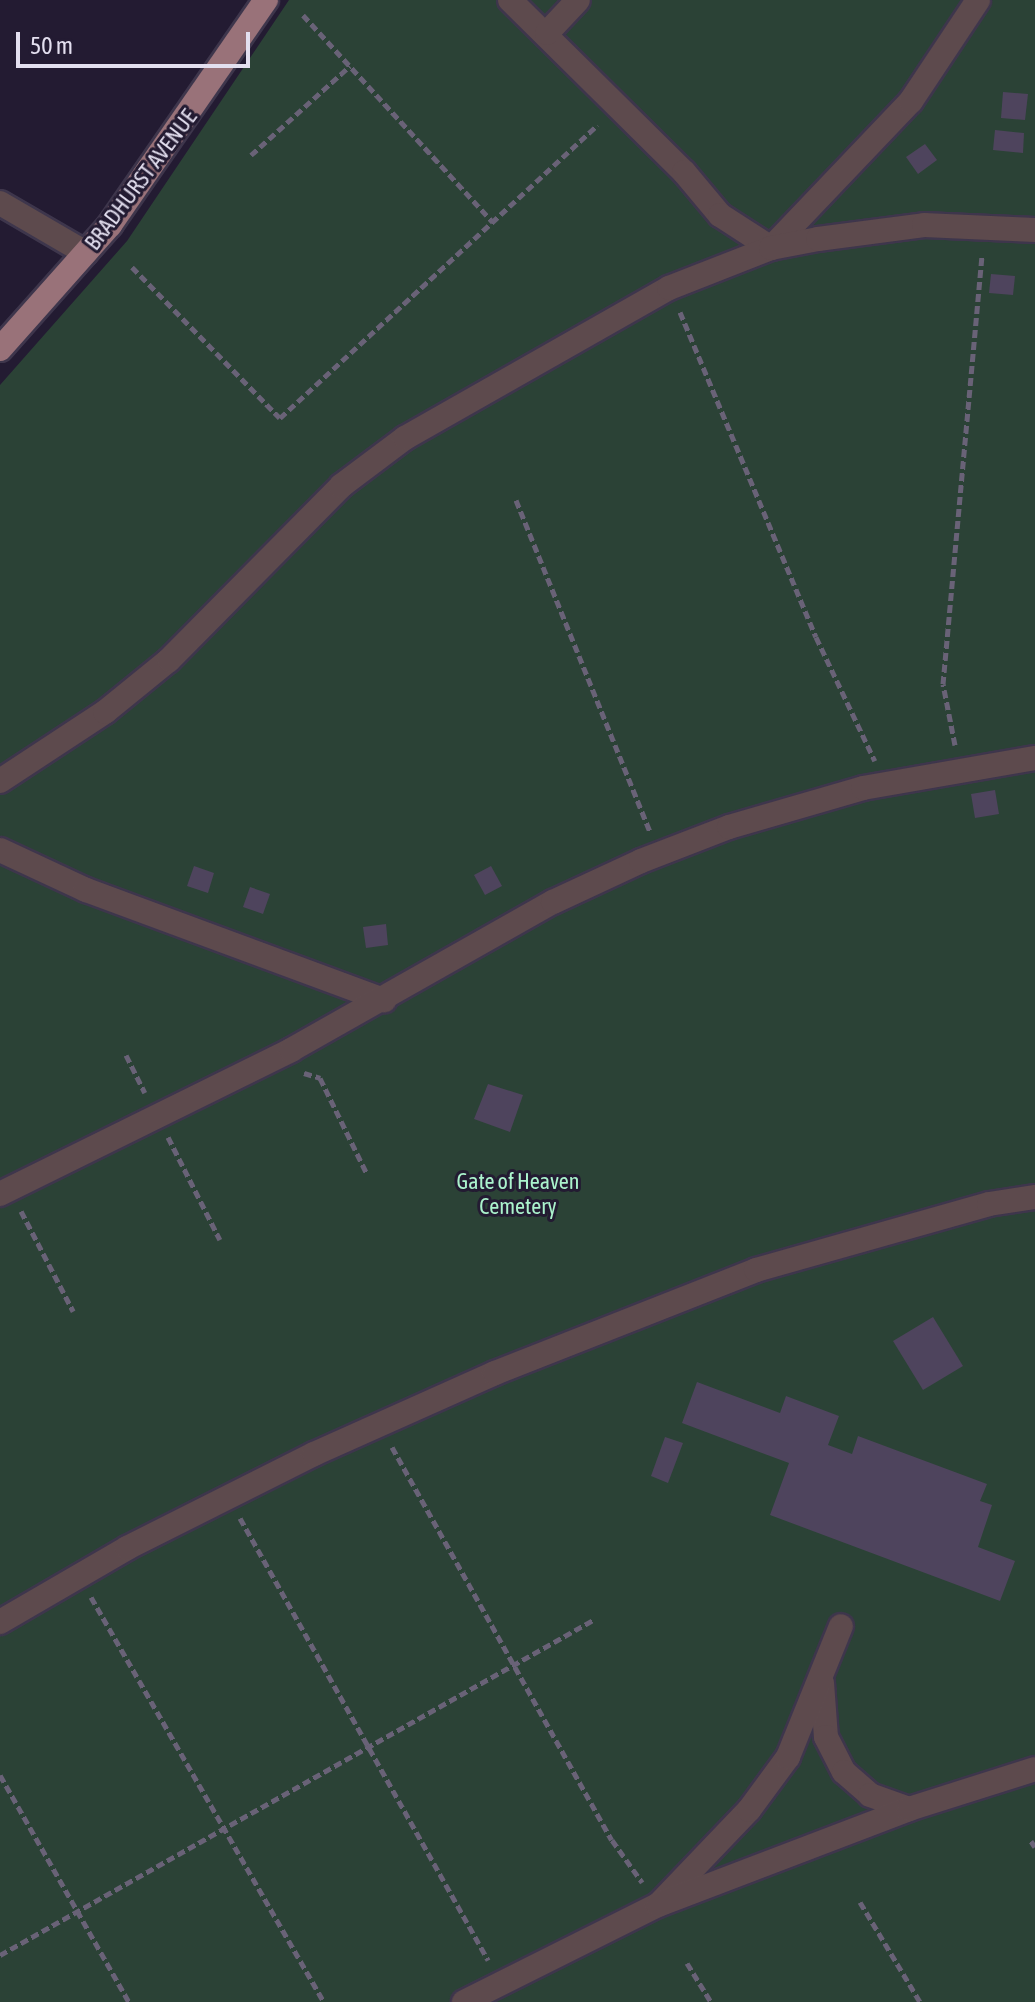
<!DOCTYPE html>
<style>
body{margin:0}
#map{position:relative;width:1035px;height:2002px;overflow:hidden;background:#231b32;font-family:"Asap Condensed",sans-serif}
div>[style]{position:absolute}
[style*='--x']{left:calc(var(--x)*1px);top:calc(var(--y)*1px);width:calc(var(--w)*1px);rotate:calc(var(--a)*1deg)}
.green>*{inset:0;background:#2b4236}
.building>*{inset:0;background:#4e445d}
.path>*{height:5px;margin-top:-2.5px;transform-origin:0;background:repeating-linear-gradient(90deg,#696277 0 8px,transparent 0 12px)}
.roads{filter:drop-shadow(2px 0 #3e364c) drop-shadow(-2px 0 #3e364c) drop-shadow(0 2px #3e364c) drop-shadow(0 -2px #3e364c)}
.minor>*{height:24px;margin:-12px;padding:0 12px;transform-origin:12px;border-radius:12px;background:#5d4a4d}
.major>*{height:24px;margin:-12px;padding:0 12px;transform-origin:12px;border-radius:12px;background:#997279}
span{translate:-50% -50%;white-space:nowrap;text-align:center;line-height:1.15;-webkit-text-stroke:6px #231b32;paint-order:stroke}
.street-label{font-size:22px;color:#e3dfef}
.park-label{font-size:22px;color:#abf3cd}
.scale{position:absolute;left:16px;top:32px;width:234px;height:36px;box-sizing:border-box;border:4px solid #e3dfef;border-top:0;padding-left:10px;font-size:24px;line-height:28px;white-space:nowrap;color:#e3dfef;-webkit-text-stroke:6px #231b32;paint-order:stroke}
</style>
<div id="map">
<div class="green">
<i style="clip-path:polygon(289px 0,1035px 0,1035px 2002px,0 2002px,0 385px,127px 241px)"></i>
</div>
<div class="building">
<i style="clip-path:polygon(1003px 92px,1028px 94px,1025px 120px,1001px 118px)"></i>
<i style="clip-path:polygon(995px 130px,1024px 133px,1023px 153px,993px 150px)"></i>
<i style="clip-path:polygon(925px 144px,937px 160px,918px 174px,906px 157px)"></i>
<i style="clip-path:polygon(991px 274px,1015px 276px,1013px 295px,989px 293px)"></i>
<i style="clip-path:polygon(995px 790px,999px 814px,975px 818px,971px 794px)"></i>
<i style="clip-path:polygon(194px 866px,214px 873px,208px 893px,187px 886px)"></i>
<i style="clip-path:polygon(491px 866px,502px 886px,485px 895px,474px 875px)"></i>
<i style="clip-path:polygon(250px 887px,270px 894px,263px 914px,243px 907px)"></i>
<i style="clip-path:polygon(386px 924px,388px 945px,366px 948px,363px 927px)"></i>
<i style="clip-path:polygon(488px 1084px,523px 1095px,510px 1132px,474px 1119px)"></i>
<i style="clip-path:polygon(933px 1317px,963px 1366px,923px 1390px,893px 1341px)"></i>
<i style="clip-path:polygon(697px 1382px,780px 1413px,786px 1396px,839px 1416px,828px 1445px,852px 1454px,858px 1436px,987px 1484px,980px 1501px,992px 1505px,978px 1547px,1015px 1561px,1000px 1601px,770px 1515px,789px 1463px,682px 1423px)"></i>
<i style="clip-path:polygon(665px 1437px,683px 1443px,668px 1483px,651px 1476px)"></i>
</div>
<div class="path">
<i style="--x:303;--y:15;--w:281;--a:47.5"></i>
<i style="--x:251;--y:155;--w:133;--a:-42"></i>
<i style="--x:132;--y:267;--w:211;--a:45.6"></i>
<i style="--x:280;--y:418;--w:432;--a:-42.7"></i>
<i style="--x:680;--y:312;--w:352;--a:67.3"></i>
<i style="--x:816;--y:637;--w:137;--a:64.6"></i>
<i style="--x:516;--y:500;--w:357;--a:68"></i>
<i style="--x:955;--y:745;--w:62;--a:-101.1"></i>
<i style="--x:943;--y:684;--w:432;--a:-84.8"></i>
<i style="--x:126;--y:1055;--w:42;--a:63.4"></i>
<i style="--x:304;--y:1073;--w:17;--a:17"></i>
<i style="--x:320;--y:1078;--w:107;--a:63.9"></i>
<i style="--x:168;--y:1137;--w:115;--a:63.2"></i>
<i style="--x:21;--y:1211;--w:113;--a:62.5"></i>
<i style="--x:392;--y:1447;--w:450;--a:60.8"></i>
<i style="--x:612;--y:1840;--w:52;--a:54.5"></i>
<i style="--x:240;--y:1518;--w:507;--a:60.7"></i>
<i style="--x:91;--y:1597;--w:467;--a:60.1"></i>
<i style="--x:0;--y:1775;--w:261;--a:60.4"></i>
<i style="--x:1031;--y:1841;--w:7;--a:56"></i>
<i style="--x:860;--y:1902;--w:117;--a:59"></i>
<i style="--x:0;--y:1955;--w:681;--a:-29.46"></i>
<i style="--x:687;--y:1963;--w:46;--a:58.4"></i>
</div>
<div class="roads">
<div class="minor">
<i style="--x:510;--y:0;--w:245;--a:44.7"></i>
<i style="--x:684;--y:172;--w:56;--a:50.1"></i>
<i style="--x:720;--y:215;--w:61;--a:32.9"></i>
<i style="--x:771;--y:248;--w:203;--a:-46.4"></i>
<i style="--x:911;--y:101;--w:121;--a:-56.4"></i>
<i style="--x:547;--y:33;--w:45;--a:-46.8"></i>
<i style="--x:0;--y:203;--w:99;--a:30.2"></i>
<i style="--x:0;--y:781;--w:126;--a:-33.3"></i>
<i style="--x:105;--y:712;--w:82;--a:-39.1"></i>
<i style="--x:169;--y:660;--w:245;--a:-45.3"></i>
<i style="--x:341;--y:486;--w:80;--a:-36.9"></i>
<i style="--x:405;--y:438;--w:304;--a:-29.6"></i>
<i style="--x:669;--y:288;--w:110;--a:-21.4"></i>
<i style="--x:771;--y:248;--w:48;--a:-10.8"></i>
<i style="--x:818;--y:239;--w:107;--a:-7.5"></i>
<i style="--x:924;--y:225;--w:111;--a:2.6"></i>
<i style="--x:0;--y:850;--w:95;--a:24.9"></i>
<i style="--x:86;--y:890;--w:318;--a:20.3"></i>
<i style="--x:0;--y:1194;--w:325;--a:-26.3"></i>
<i style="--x:291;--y:1050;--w:301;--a:-29.5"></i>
<i style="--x:553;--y:902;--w:97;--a:-25"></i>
<i style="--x:641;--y:861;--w:94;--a:-21.1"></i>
<i style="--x:729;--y:827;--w:140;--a:-16.2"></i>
<i style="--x:863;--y:788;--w:175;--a:-9.9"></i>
<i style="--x:0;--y:1622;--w:147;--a:-30.2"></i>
<i style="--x:127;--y:1548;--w:209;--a:-26.7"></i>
<i style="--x:314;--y:1454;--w:198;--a:-24.1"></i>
<i style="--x:495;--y:1373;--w:281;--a:-21.5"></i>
<i style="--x:756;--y:1270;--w:242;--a:-15.8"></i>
<i style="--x:989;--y:1204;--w:47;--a:-8.7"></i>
<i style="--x:822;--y:1683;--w:54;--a:85.8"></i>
<i style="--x:826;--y:1737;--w:39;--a:63"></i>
<i style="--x:844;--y:1772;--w:35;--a:41"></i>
<i style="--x:870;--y:1795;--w:41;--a:19.7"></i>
<i style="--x:660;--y:1903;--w:129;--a:-46.3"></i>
<i style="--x:749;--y:1810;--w:66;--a:-53.7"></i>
<i style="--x:788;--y:1757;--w:141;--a:-68"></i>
<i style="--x:464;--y:2002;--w:217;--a:-26.6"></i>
<i style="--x:658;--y:1905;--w:269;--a:-20.9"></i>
<i style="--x:909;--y:1809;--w:132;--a:-17.6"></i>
</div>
<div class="major">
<i style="--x:0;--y:349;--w:166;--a:-48.4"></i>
<i style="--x:110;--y:225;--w:274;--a:-55.3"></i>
</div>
</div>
<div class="street-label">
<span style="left:141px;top:180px;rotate:-53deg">BRADHURST AVENUE</span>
</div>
<div class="park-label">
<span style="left:518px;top:1194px">Gate of Heaven<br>Cemetery</span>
</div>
<div class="scale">50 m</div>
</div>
